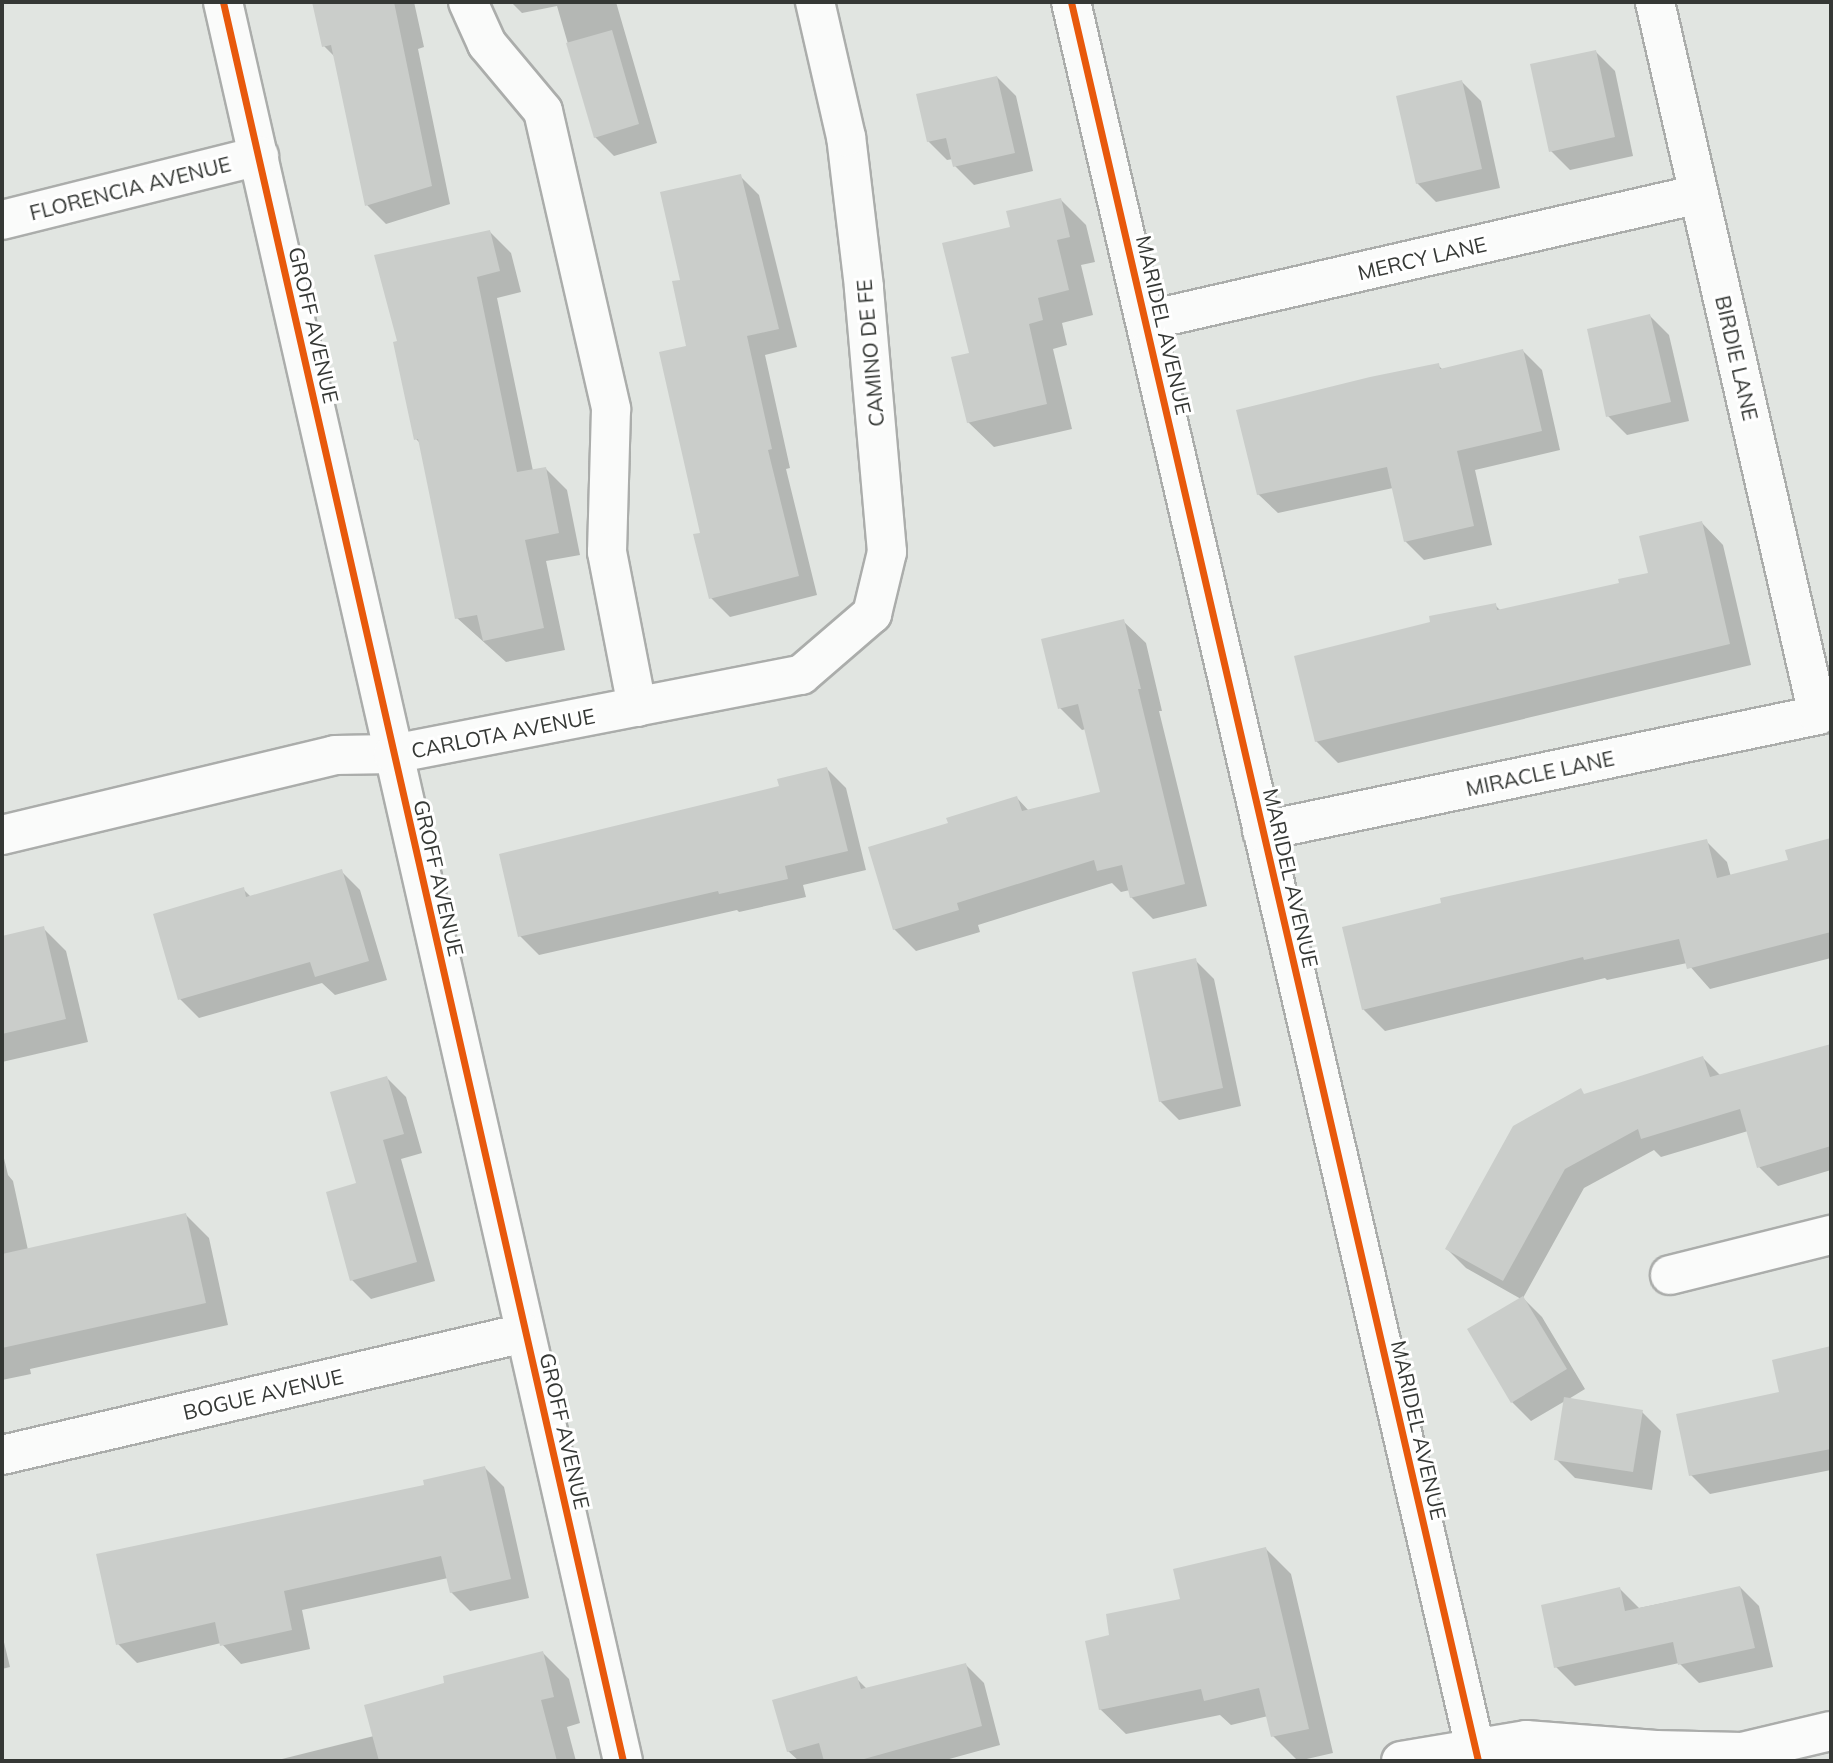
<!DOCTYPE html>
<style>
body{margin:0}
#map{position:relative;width:1833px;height:1763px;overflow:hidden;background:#e1e5e1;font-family:Mulish,sans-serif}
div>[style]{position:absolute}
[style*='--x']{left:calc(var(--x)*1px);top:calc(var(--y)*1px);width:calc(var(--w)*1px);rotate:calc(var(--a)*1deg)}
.shadow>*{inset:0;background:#0003}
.building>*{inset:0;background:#cacdca}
.roads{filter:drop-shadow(2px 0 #abadab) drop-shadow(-2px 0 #abadab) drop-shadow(0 2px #abadab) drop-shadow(0 -2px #abadab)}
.minor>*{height:38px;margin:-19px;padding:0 19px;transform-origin:19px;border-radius:19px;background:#fafbfa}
.cycleway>*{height:7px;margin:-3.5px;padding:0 3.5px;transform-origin:3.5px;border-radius:3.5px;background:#e8590c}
span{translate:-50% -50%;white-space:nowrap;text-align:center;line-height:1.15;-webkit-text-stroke:6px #fff;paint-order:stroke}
.street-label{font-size:21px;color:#353835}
.frame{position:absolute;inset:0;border:4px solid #353835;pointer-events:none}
</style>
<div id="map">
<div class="shadow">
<i style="clip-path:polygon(313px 2px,414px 2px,424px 47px,418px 49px,450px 204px,386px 224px,367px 205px,336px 58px,324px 46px)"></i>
<i style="clip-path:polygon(511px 2px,616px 2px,657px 143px,614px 156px,595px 137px,557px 6px,522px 13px)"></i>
<i style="clip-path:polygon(1596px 52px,1615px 71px,1633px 156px,1570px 170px,1551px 151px)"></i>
<i style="clip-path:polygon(997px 77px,1016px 96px,1033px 171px,974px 185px,955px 166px,953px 159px,947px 160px,928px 141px)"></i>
<i style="clip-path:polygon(1462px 82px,1481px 101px,1500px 188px,1436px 202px,1417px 183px)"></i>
<i style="clip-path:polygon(740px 176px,759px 195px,797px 347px,765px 355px,790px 468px,786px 469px,817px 595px,730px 617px,711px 598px,702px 534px,682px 281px)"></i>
<i style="clip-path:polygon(1061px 200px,1086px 225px,1095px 262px,1081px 265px,1093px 315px,1062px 323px,1067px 345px,1053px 349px,1072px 429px,994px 447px,968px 422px,971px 354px,1012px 228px)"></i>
<i style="clip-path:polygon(489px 231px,511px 253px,521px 292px,497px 298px,533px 471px,545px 468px,567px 490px,580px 555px,546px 561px,565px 650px,506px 662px,457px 618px,421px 444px,416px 439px,399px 343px)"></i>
<i style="clip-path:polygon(1650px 316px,1669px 335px,1689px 421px,1627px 435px,1608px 416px)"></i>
<i style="clip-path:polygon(1523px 351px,1542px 370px,1560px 450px,1475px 470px,1492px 545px,1424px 560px,1405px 541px,1393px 488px,1278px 513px,1258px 494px,1438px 365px,1443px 370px)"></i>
<i style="clip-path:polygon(1702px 523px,1723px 545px,1751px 665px,1338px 763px,1316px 741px,1432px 624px,1495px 605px,1501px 611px,1621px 584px,1650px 574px)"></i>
<i style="clip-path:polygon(1123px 621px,1146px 643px,1162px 711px,1159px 711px,1207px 906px,1153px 919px,1131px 897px,1130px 890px,1121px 892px,1112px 883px,978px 925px,980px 932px,916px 951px,894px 929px,950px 825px,1017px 798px,1029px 811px,1102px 793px,1086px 729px,1082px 730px,1060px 708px)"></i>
<i style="clip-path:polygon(827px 769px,846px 788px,866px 870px,803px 885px,806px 897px,739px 912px,737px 910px,539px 955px,520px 936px,781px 787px)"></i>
<i style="clip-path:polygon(1831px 840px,1831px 958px,1710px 989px,1687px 963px,1607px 980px,1605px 978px,1385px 1031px,1363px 1009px,1706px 841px,1727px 862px,1731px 877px,1790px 861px,1788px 851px)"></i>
<i style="clip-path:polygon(341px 871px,360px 890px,387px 980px,335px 995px,322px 983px,199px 1018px,180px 999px,243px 889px,251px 897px)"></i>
<i style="clip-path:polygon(43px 928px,66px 951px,88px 1042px,2px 1062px,2px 937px)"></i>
<i style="clip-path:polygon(1195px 960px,1214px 979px,1241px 1106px,1179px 1120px,1160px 1101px)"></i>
<i style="clip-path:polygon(1831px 1046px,1831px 1170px,1778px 1186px,1759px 1167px,1748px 1131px,1661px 1157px,1654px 1150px,1584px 1188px,1523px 1298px,1542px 1317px,1585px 1389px,1567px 1400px,1642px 1412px,1661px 1431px,1652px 1490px,1575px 1478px,1556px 1459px,1565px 1401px,1531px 1421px,1512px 1402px,1521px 1299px,1466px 1268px,1447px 1249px,1585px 1095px,1703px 1058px,1721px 1076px)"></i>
<i style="clip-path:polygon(387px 1078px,406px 1097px,422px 1153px,401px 1159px,435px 1281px,371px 1299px,352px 1280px,359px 1184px)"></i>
<i style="clip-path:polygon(2px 1150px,8px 1175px,13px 1181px,28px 1250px,186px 1215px,209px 1238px,228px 1325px,30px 1369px,31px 1374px,2px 1380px)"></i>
<i style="clip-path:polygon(1831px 1348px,1831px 1470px,1710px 1494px,1691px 1475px,1781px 1393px,1774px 1362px)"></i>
<i style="clip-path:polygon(485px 1468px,504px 1487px,529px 1598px,470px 1611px,451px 1592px,448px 1578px,302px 1610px,310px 1649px,241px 1664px,221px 1643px,137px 1663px,118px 1644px,427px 1486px)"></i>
<i style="clip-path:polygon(1266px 1549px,1291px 1574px,1333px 1753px,1298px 1761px,1273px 1736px,1268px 1716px,1231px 1725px,1220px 1715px,1126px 1734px,1100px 1709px,1111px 1636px,1182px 1601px)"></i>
<i style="clip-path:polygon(1740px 1587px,1759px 1606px,1773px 1667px,1699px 1683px,1679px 1663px,1575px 1686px,1556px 1667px,1620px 1589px,1639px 1608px)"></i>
<i style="clip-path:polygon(2px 1634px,10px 1667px,2px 1669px)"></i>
<i style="clip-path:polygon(543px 1653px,569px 1679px,580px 1723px,567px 1727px,576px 1761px,274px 1761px,374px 1736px)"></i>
<i style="clip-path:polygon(965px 1664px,984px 1683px,1000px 1745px,942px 1761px,799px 1761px,788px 1751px,856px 1678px,867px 1689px)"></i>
</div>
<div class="building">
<i style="clip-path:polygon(312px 2px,394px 2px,432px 186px,365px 206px,331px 45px,322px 47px)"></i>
<i style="clip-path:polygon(612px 30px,639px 124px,594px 138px,566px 43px)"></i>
<i style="clip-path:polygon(1596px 50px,1615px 137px,1549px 152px,1530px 64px)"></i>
<i style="clip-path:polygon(997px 76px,1015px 153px,953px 167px,946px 138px,927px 142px,916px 94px)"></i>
<i style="clip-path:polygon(1462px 80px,1482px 169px,1416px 184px,1396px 96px)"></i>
<i style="clip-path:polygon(741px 174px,779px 329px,747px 336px,772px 449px,768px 450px,799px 576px,709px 599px,693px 534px,700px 533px,659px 352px,686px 346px,672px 281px,680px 280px,660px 192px)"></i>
<i style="clip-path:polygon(1061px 198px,1070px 237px,1057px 240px,1069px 290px,1038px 298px,1043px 320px,1029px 324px,1047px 404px,967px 423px,951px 357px,969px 353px,942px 243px,1010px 227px,1006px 211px)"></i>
<i style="clip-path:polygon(490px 230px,500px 271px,477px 277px,517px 472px,546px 467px,559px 533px,525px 540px,544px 628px,483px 641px,477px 615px,455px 619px,418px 439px,414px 440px,393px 342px,397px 341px,374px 255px)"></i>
<i style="clip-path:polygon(1650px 314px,1671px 402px,1606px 417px,1587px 329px)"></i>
<i style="clip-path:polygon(1523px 349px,1542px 431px,1457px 451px,1474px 526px,1404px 542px,1387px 467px,1257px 495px,1236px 410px,1370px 377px,1439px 363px,1440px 369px)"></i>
<i style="clip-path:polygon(1702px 521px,1730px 644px,1315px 742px,1294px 656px,1430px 622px,1429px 616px,1496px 603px,1497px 610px,1619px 583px,1618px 579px,1648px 573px,1639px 536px)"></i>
<i style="clip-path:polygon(1124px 619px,1141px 689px,1138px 689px,1185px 884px,1130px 898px,1122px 865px,1097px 871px,1094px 860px,957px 903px,959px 910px,893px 930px,868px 847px,948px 823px,946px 818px,1017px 796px,1022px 811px,1100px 792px,1078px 704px,1058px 709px,1041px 639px)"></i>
<i style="clip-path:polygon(827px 767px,848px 851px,785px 866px,788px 879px,719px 894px,718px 891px,518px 937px,499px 854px,779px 786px,777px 779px)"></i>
<i style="clip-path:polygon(1831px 838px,1831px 932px,1687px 969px,1679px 939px,1584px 960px,1583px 957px,1362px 1010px,1342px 927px,1441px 903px,1440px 898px,1707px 839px,1717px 878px,1788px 860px,1785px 850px)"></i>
<i style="clip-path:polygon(342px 869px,369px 961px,315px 977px,310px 962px,178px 1000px,153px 914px,244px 887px,246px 897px)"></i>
<i style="clip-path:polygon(44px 926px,66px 1019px,2px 1034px,2px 936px)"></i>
<i style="clip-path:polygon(1196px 958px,1223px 1088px,1159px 1102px,1132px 972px)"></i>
<i style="clip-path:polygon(1831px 1044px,1831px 1146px,1757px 1168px,1740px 1109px,1641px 1139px,1638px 1129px,1565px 1169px,1503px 1281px,1445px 1249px,1513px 1126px,1581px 1088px,1584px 1094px,1703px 1056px,1710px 1077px)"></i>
<i style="clip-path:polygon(387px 1076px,404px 1134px,383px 1140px,417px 1262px,350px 1281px,326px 1192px,356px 1183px,330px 1092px)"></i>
<i style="clip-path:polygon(186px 1213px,206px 1303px,2px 1348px,2px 1254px)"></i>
<i style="clip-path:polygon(1523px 1296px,1567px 1369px,1511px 1403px,1467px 1329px)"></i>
<i style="clip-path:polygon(1831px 1346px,1831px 1449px,1689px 1476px,1676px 1414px,1779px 1392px,1772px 1360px)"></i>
<i style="clip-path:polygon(1564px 1397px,1643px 1410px,1633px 1472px,1554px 1460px)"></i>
<i style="clip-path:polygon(485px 1466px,511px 1579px,450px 1593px,441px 1556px,284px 1591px,292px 1630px,220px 1646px,215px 1622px,116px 1645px,96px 1554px,424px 1485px,423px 1480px)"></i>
<i style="clip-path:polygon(1266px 1547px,1309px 1729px,1271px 1737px,1259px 1688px,1204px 1701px,1201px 1689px,1099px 1710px,1085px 1641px,1109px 1635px,1106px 1614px,1180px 1599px,1173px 1569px)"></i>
<i style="clip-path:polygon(1740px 1586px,1755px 1648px,1678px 1665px,1673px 1642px,1554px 1668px,1541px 1605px,1620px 1587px,1625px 1611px)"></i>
<i style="clip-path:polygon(543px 1651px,554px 1697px,541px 1700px,557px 1761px,379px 1761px,364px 1705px,444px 1683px,443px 1676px)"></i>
<i style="clip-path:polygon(966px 1663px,982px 1726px,857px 1761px,824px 1761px,819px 1743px,787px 1752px,772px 1700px,857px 1676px,861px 1689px)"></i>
</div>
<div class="roads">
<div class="minor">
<i style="--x:223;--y:2;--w:1804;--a:77.19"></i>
<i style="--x:468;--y:2;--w:46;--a:65.7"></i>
<i style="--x:487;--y:44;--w:87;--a:50.1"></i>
<i style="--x:543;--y:111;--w:306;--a:77.1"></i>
<i style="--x:611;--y:409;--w:143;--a:91.6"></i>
<i style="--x:607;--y:552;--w:158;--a:79"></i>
<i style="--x:1071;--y:2;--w:1805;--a:76.97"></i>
<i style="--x:2;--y:220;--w:265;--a:-14"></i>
<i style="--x:1145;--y:321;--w:568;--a:-12.91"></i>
<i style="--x:1262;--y:831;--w:568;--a:-11.78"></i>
<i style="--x:1818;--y:715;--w:731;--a:-102.88"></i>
<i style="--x:2;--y:835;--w:342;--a:-13.5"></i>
<i style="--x:335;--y:755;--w:58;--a:-1"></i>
<i style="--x:393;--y:754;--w:416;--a:-11"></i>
<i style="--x:801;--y:675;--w:94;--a:-40.7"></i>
<i style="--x:872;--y:614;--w:64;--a:-76.4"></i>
<i style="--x:887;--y:552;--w:266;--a:-95"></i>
<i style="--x:864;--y:287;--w:151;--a:-96.8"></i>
<i style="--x:846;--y:137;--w:139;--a:-102.9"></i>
<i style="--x:1670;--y:1275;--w:166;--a:-14"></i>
<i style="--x:2;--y:1455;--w:536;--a:-13.15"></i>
<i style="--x:1401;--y:1761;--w:127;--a:-9.5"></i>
<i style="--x:1526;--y:1740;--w:130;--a:4.4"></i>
<i style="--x:1656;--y:1750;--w:86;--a:1.3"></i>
<i style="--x:1742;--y:1752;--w:91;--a:-13.3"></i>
</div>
</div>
<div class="cycleway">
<i style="--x:223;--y:2;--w:1804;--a:77.19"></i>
<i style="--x:1071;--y:2;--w:1805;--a:76.97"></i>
</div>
<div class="street-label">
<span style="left:130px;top:188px;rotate:-14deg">FLORENCIA AVENUE</span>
<span style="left:1422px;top:258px;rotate:-13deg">MERCY LANE</span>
<span style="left:314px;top:325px;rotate:77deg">GROFF AVENUE</span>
<span style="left:1164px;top:325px;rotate:77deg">MARIDEL AVENUE</span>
<span style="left:870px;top:353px;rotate:-95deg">CAMINO DE FE</span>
<span style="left:1737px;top:358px;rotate:77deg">BIRDIE LANE</span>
<span style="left:503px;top:733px;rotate:-11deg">CARLOTA AVENUE</span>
<span style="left:1540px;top:773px;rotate:-12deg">MIRACLE LANE</span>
<span style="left:439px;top:878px;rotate:77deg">GROFF AVENUE</span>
<span style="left:1291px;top:878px;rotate:77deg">MARIDEL AVENUE</span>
<span style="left:263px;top:1394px;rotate:-13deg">BOGUE AVENUE</span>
<span style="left:1419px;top:1430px;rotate:77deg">MARIDEL AVENUE</span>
<span style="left:565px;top:1431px;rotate:77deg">GROFF AVENUE</span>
</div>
<div class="frame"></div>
</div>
